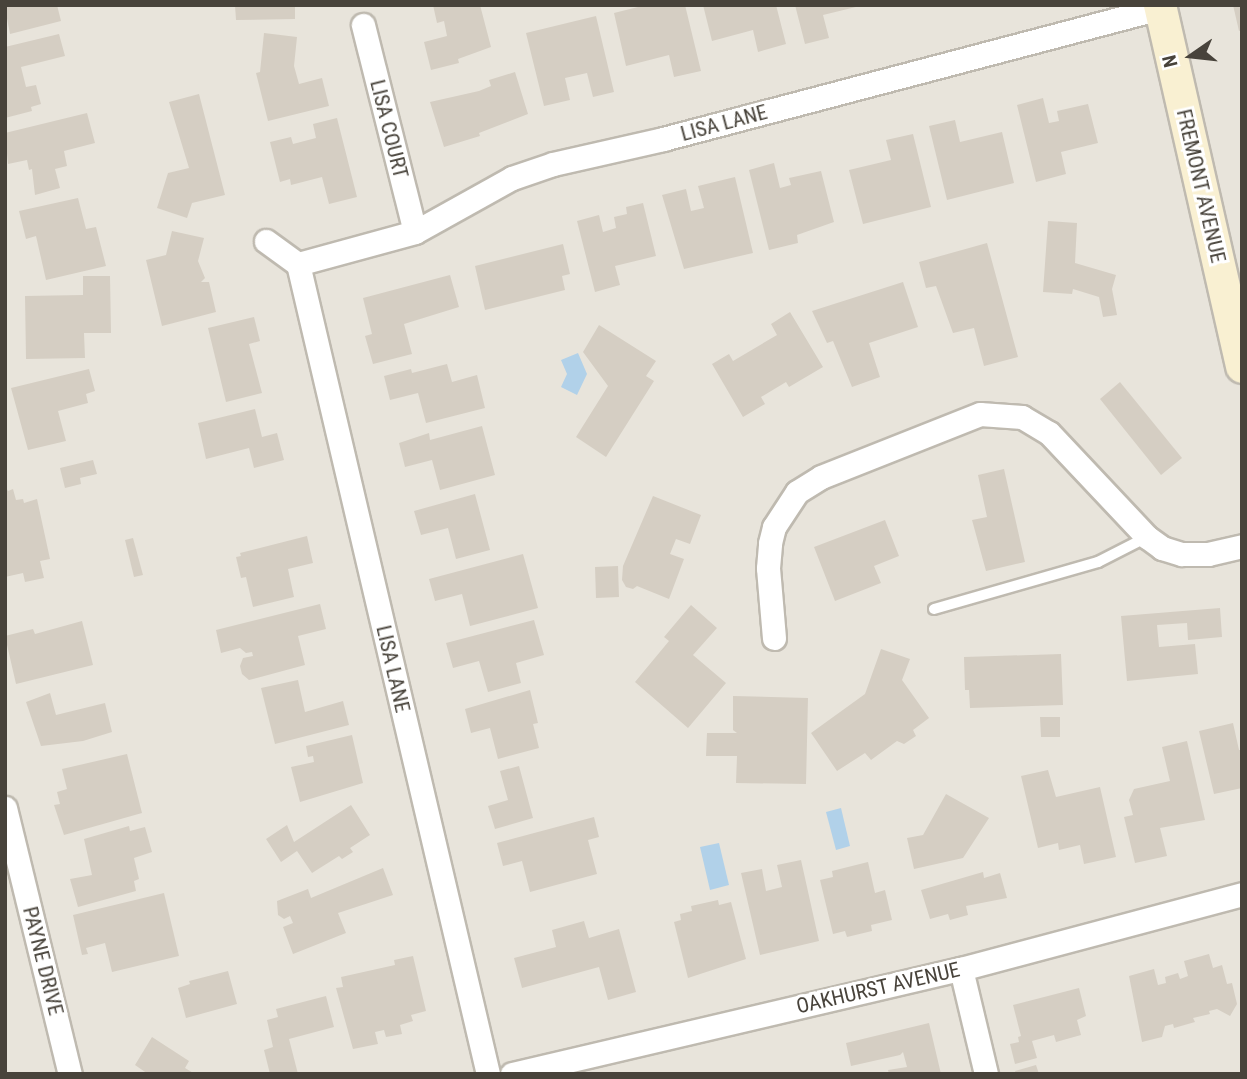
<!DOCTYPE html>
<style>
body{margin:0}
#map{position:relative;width:1247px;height:1079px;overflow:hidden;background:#f4f2ec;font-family:"Roboto Condensed",sans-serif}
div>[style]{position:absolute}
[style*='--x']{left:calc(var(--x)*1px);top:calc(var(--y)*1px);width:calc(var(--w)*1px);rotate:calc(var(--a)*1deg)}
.residential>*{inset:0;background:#e8e4db}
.water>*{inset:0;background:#b1d1e9}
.building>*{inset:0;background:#d5cec3}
.roads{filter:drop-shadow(2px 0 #bfbab0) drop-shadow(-2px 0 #bfbab0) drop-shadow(0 2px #bfbab0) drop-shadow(0 -2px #bfbab0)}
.lane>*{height:10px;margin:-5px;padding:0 5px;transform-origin:5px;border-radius:5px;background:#fff}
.street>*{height:23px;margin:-11.5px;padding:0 11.5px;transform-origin:11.5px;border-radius:11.5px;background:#fff}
.secondary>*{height:32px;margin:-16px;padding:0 16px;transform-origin:16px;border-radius:16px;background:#f9f0d2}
span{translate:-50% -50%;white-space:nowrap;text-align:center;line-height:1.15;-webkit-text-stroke:6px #fff;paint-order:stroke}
.street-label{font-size:21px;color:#48433b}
.frame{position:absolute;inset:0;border:7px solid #48433b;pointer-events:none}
.north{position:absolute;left:1156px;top:21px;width:70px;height:70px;-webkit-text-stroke:5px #fff;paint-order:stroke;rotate:256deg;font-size:19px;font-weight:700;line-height:28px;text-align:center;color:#48433b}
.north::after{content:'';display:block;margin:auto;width:24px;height:32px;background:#48433b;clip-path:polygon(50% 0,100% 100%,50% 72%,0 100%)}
</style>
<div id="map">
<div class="residential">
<i style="clip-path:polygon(5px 5px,1242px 5px,1242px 1074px,5px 1074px)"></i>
</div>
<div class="water">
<i style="clip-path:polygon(578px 353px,587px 374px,577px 395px,561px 387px,567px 374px,561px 360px)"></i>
<i style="clip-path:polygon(841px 808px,850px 846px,836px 850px,826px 812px)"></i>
<i style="clip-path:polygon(719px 843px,729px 885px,710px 890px,700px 847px)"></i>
</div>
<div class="building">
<i style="clip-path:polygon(12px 5px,57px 5px,61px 21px,10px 34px,5px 8px)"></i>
<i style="clip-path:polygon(235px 5px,295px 5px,295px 19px,236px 20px)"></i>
<i style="clip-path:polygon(433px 5px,480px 5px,491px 47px,458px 59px,459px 63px,431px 70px,424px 42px,447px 36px,444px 21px,437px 23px)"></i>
<i style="clip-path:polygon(646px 5px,685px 5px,701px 71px,674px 77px,669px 55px,626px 66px,614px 13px)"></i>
<i style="clip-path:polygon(703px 5px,776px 5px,786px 44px,758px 52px,753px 30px,712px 41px)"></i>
<i style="clip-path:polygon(795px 5px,860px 5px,860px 6px,823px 15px,829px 38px,805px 44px)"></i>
<i style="clip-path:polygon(1233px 5px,1242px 5px,1242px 30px,1239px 31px)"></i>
<i style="clip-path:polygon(596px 16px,614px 92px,593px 97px,587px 73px,565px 78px,570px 100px,544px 106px,526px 33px)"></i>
<i style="clip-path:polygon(264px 33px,297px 37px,294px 66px,299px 84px,322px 78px,329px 106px,268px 121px,256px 73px,260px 72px)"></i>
<i style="clip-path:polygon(59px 34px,65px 56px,21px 67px,26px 87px,36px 85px,41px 104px,31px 107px,32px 111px,5px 118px,5px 47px)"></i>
<i style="clip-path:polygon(515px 72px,528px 114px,479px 133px,480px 136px,444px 147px,430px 102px,479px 91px,491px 86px,489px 80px)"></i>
<i style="clip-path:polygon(199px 94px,225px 195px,192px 203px,187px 218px,157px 208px,168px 173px,189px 168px,169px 102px)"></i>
<i style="clip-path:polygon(1043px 98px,1049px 123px,1059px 121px,1057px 111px,1088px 104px,1098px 143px,1061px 152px,1066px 174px,1036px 182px,1017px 105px)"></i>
<i style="clip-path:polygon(87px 113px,95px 143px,64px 151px,67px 166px,55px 169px,60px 188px,35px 195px,32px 169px,29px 170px,27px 160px,8px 164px,5px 133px)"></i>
<i style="clip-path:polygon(337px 118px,357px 197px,329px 204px,322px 177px,291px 185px,290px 179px,280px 182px,270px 142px,291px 137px,293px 144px,316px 138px,313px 124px)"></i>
<i style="clip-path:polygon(955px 120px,960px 142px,1002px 132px,1014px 183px,947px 200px,929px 126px)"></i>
<i style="clip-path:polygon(913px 134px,931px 207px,863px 224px,849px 170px,891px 160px,886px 140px)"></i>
<i style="clip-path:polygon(774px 163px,780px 188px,791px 185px,789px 178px,821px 171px,834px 222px,797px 235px,798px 243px,769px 250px,749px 170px)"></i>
<i style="clip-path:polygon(735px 177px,753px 253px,684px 269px,662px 195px,686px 189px,691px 211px,704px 208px,698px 186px)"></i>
<i style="clip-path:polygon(78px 198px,86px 229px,96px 227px,106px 266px,46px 280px,36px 236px,26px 239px,19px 211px)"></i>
<i style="clip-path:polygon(643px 203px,656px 256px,615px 266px,620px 285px,595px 292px,577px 221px,599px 215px,603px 232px,616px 228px,614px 217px,627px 214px,626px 207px)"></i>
<i style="clip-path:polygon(1048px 221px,1077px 223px,1075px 263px,1116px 275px,1112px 289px,1117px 315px,1103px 317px,1099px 297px,1073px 289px,1072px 294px,1043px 292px)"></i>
<i style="clip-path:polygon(172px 231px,204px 238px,198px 261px,205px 278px,201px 282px,209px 282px,216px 312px,162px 326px,146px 260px,166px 255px)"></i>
<i style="clip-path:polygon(987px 243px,1018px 357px,984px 366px,974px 328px,953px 333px,936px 286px,926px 288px,919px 262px)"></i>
<i style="clip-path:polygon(563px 244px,570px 274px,562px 276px,565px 290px,485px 310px,475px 266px)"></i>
<i style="clip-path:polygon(450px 275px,459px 307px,404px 324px,412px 354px,373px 364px,365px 336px,372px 334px,363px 298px)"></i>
<i style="clip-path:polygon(83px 276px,110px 276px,111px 333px,84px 333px,85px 358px,26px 359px,25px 296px,83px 295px)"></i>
<i style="clip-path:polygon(903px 282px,918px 327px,869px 343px,880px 377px,852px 387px,833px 341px,827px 343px,812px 311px)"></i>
<i style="clip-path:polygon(790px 312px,823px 367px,789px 387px,786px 382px,761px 397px,765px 404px,743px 417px,712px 364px,729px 354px,733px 361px,777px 335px,771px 324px)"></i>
<i style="clip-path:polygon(254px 317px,260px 341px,249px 344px,262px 393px,226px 402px,208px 328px)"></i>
<i style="clip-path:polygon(599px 325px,656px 361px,646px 376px,654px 381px,606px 457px,576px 437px,608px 386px,583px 352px)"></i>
<i style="clip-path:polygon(447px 364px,452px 382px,477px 375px,485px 408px,426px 423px,418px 393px,390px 400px,384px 376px,411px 369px,412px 373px)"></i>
<i style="clip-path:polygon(89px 369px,95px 391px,86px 394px,88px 403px,58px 411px,66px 441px,28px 450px,11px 388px)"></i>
<i style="clip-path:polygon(1120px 382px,1182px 458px,1161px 475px,1100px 399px)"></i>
<i style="clip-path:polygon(255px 409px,262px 437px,277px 433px,284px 460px,254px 468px,249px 448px,206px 459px,198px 423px)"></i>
<i style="clip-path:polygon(482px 426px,495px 475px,440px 490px,432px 460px,405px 467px,399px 443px,429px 433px,430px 440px)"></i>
<i style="clip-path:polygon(93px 460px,97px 474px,80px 478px,81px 484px,65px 488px,60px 468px)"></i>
<i style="clip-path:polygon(1004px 469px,1025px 562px,986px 571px,972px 520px,987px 517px,978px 475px)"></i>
<i style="clip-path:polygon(5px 486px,8px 491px,13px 489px,16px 500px,23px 499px,24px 503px,37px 499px,50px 559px,40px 561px,44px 578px,25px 582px,23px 573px,5px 577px)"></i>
<i style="clip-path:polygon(475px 494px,490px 550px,456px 559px,448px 528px,421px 535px,414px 511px)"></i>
<i style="clip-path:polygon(653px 496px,701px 515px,690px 544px,676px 539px,670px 554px,684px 559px,669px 599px,637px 586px,633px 589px,626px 587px,622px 580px,623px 566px)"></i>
<i style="clip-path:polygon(885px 520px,899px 556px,874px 566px,881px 583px,835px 601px,814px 547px)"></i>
<i style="clip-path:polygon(307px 536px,313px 563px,288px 569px,294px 597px,253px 607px,246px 577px,241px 578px,236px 557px,241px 556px,240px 553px)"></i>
<i style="clip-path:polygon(133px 538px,143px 575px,134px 577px,125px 540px)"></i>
<i style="clip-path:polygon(523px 554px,538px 608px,470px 626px,462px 594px,435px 601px,429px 579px)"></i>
<i style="clip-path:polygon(618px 566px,619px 597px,596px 598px,595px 567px)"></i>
<i style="clip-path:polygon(320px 604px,326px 629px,298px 636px,305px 665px,249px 680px,242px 674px,240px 666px,243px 658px,253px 656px,252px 652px,246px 653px,240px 648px,221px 653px,216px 630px)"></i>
<i style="clip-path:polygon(691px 605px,717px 628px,693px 655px,726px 683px,688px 728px,635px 682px,669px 641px,664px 637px)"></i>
<i style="clip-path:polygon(1220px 608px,1222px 637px,1188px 640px,1187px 623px,1157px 625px,1159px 647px,1195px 644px,1198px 674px,1127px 681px,1121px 616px)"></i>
<i style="clip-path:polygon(534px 620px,544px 655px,516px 663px,521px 683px,488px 692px,479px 661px,453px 668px,446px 643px)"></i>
<i style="clip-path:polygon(82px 621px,93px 665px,16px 684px,5px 636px,33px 629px,35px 634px)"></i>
<i style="clip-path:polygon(881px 649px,910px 659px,902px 680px,929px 718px,913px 730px,916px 736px,904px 744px,897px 741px,871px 760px,865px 753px,837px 771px,811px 733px,865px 694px)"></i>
<i style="clip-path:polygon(1061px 654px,1063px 705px,970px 708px,969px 690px,965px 690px,964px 657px)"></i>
<i style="clip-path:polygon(298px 680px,305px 712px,343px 701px,349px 725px,275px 744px,261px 688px)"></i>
<i style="clip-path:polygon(530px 690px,538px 723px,533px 724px,539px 748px,498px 759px,490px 728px,471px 733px,465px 709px)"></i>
<i style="clip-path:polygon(50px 693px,56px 715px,105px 703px,112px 732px,83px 741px,41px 746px,26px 702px)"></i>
<i style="clip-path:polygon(733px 696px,808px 698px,806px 784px,736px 783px,737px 756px,706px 756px,707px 733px,737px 733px,733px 730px)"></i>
<i style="clip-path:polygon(1040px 717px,1060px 717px,1060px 737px,1041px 737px)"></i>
<i style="clip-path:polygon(1233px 723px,1239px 750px,1242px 750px,1242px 788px,1214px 794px,1199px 731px)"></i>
<i style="clip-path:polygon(352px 735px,363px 783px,300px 802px,291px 767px,314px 762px,313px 756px,308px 757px,306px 746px)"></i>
<i style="clip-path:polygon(1187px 741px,1205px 820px,1160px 828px,1167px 856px,1135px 863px,1124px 817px,1133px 815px,1129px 800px,1134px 789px,1170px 781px,1162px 747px)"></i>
<i style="clip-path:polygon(127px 754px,142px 813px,64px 835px,54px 805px,60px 804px,57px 792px,67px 789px,62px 769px)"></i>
<i style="clip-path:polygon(519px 766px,533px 818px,495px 829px,488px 806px,508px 800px,500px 771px)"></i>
<i style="clip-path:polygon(1048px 770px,1056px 797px,1100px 787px,1116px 857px,1084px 864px,1080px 845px,1059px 850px,1058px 843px,1038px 848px,1021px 776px)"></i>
<i style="clip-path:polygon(946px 794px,989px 818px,963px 858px,914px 869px,907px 838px,923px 835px)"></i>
<i style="clip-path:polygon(351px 805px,370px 835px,350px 848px,353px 852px,342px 859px,339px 856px,312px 873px,297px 851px,281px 862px,266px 839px,287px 825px,294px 842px)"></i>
<i style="clip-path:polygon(594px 817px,599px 837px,588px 840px,597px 874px,530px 892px,522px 861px,503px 866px,497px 843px)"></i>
<i style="clip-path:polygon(129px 826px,130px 831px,145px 827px,152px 852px,134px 858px,139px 879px,134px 881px,136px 891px,78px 907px,70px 879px,92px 875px,84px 839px)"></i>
<i style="clip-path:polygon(801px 860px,819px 941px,760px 955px,741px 873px,762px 869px,766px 891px,782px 887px,777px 865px)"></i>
<i style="clip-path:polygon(868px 862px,875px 893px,885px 890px,892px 920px,871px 925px,872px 931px,847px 937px,845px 931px,833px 934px,820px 880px,833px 877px,832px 871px)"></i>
<i style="clip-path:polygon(383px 868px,393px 895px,338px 913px,346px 933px,293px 954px,283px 927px,293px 923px,290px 916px,284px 919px,278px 915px,277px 901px,308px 889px,311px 898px)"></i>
<i style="clip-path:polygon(983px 872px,984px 878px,1000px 873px,1007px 898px,966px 906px,968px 915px,950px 920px,948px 914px,930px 919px,921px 890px)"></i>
<i style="clip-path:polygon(164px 893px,179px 956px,112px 972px,105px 943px,86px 948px,88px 954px,82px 955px,73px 915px)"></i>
<i style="clip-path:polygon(718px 900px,719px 905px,731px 902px,746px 959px,688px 978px,674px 922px,681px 920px,680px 914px,692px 911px,691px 906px)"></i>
<i style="clip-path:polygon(584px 921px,589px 938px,619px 929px,636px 992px,608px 1000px,599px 967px,522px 988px,514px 958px,556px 947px,552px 930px)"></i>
<i style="clip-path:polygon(1209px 954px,1213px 968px,1222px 965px,1227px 984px,1232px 983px,1237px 1004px,1230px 1016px,1217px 1009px,1209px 1011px,1210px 1014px,1193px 1018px,1195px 1022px,1174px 1028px,1173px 1024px,1165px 1026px,1162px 1037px,1142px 1042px,1129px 976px,1154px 969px,1158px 985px,1166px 983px,1165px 977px,1178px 973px,1180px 979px,1188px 976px,1184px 961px)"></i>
<i style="clip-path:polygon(413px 956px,426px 1011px,411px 1015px,413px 1021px,400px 1025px,402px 1034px,386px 1037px,384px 1030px,375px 1032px,378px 1044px,353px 1049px,336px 988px,343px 987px,341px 977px,395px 965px,394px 960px)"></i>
<i style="clip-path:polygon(228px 971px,237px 1004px,186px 1018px,178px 988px,190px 984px,189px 981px)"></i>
<i style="clip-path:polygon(1079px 988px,1086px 1016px,1077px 1020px,1081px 1035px,1056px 1042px,1054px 1035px,1032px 1041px,1037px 1058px,1015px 1064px,1010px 1044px,1019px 1042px,1018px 1037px,1021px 1036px,1013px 1005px)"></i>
<i style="clip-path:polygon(326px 996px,334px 1027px,289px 1039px,298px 1074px,270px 1074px,264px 1050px,273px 1047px,267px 1020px,278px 1017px,276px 1009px)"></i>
<i style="clip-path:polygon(929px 1023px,941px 1074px,889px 1074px,888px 1070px,907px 1067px,903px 1052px,900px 1055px,851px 1066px,846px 1043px)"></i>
<i style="clip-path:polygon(152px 1037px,189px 1061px,185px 1068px,195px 1074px,148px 1074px,135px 1065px)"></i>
<i style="clip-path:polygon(1036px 1065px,1039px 1074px,1016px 1074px,1015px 1071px)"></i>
</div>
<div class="roads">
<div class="lane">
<i style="--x:934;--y:609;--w:171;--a:-16"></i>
<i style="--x:1098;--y:562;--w:55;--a:-27"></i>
</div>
<div class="street">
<i style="--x:363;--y:25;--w:213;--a:75.9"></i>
<i style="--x:266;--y:241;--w:39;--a:36"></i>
<i style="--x:774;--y:638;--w:70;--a:-94.9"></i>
<i style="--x:768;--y:568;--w:25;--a:-85"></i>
<i style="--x:770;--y:543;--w:16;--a:-76"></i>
<i style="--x:774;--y:527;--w:42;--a:-56.7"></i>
<i style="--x:797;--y:492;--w:28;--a:-32"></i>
<i style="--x:821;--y:477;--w:171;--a:-21.6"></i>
<i style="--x:980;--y:414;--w:42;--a:4.1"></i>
<i style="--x:1022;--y:417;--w:31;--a:31"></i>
<i style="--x:1049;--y:433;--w:143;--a:46.7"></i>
<i style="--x:1147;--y:537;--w:19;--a:36"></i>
<i style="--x:1162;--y:548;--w:21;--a:17"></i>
<i style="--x:1182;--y:554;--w:26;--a:0"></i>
<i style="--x:1208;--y:554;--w:35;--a:-13"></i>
<i style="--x:5;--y:808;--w:274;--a:76.3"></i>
<i style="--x:961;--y:969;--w:108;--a:76.6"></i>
<i style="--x:488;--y:1074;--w:832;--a:-103.2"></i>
<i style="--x:298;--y:264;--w:121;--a:-15.3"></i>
<i style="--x:415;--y:232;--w:111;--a:-29.1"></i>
<i style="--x:512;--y:178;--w:43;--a:-18.9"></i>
<i style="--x:553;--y:164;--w:113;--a:-12.8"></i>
<i style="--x:663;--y:139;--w:514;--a:-14.77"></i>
<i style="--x:512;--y:1074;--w:461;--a:-13.2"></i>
<i style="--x:961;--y:969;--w:291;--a:-14.9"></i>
</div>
<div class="secondary">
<i style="--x:1160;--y:5;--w:371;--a:77.2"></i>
</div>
</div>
<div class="street-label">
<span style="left:724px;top:123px;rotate:-15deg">LISA LANE</span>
<span style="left:389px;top:129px;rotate:76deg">LISA COURT</span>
<span style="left:1201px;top:186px;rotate:77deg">FREMONT AVENUE</span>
<span style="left:393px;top:669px;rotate:77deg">LISA LANE</span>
<span style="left:43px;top:961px;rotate:76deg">PAYNE DRIVE</span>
<span style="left:878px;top:988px;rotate:-13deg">OAKHURST AVENUE</span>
</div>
<div class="frame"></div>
<div class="north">N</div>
</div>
